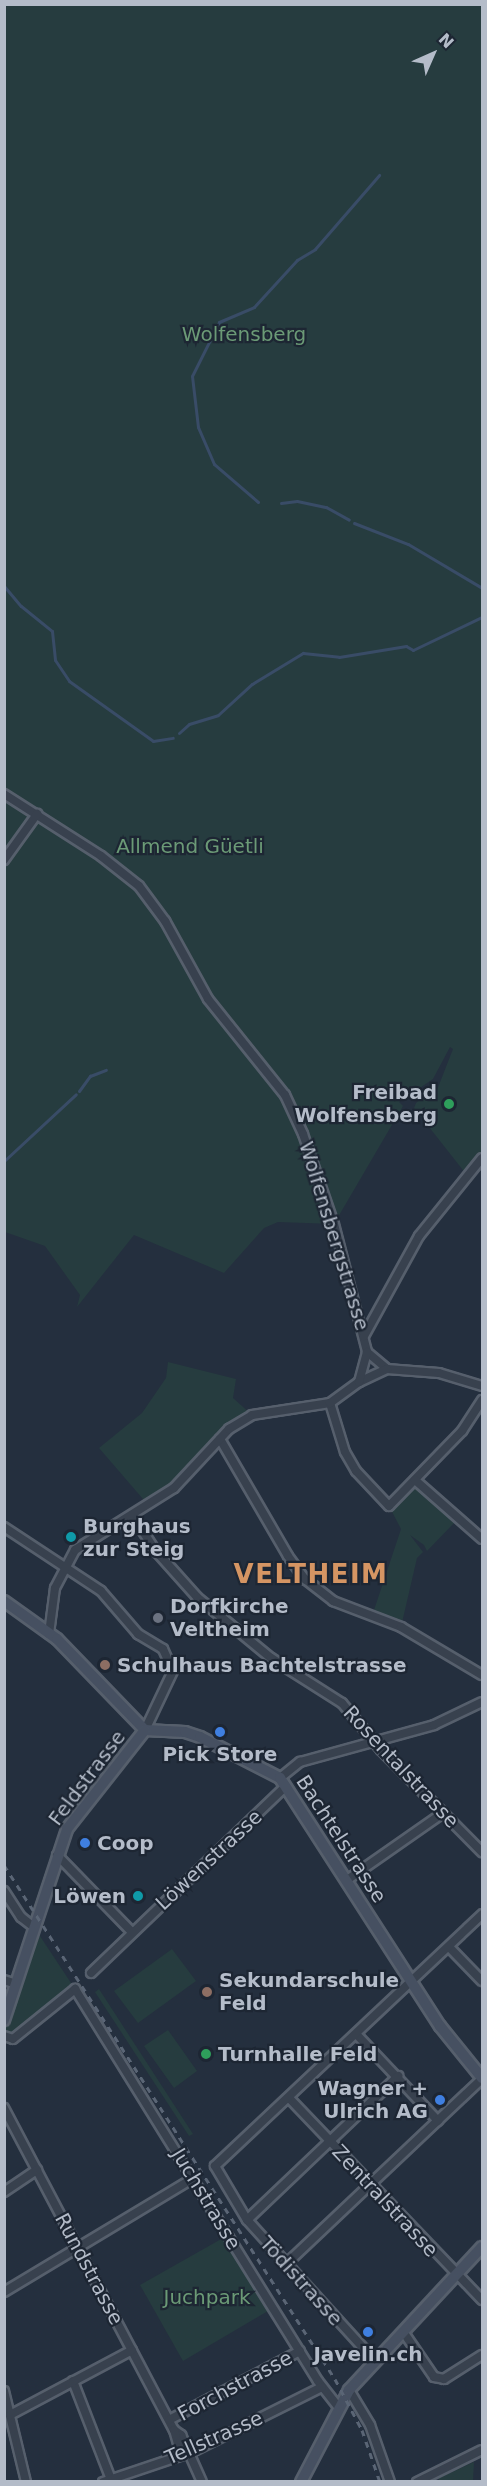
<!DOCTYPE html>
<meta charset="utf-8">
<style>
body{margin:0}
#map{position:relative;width:487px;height:2486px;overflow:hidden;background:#242f3e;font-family:"DejaVu Sans",sans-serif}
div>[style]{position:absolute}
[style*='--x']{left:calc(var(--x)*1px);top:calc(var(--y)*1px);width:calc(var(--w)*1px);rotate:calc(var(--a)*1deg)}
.green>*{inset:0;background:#263c3f}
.stream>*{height:3px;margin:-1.5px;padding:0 1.5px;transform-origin:1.5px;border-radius:1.5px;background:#394c67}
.roads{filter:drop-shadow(2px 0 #565f6c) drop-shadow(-2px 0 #565f6c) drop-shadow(0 2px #565f6c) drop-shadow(0 -2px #565f6c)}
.street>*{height:8px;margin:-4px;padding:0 4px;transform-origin:4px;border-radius:4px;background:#38414e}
.secondary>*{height:10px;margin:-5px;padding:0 5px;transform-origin:5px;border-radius:5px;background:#465061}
.rail>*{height:3px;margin-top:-1.5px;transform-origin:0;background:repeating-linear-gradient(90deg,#5a6575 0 6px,transparent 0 12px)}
.dots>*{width:16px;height:16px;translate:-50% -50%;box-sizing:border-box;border:3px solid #1d2633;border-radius:50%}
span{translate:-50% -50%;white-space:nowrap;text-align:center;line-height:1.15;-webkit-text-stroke:4.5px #1d2633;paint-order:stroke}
.park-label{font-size:20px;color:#6b9a76}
.poi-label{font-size:20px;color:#b4bcc9;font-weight:700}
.right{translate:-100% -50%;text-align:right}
.left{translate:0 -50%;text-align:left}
.street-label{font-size:20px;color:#b4bcc9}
.district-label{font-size:26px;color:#d59563;font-weight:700;letter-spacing:1.5px}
.frame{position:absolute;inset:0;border:6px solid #b4bcc9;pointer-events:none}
.north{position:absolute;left:403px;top:24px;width:60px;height:60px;-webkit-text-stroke:4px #1d2633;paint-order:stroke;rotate:45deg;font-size:16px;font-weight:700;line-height:24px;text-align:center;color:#b4bcc9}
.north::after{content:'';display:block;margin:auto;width:21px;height:27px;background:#b4bcc9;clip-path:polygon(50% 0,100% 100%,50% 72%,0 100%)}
</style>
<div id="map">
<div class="green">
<i style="clip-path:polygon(5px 5px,482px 5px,482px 1158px,466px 1174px,414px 1108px,416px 1103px,433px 1089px,437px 1090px,453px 1049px,450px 1047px,433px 1079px,399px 1102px,403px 1106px,334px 1224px,278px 1222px,264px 1228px,224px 1273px,134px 1235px,77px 1307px,80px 1295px,45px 1246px,5px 1232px)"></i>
<i style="clip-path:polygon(168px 1362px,236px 1379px,233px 1398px,252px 1415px,229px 1429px,188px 1475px,149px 1506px,99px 1448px,142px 1413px,166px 1378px)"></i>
<i style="clip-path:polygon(415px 1480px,456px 1521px,427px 1551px,424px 1545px,410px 1535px,423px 1552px,417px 1558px,401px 1627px,372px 1616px,401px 1529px,389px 1506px)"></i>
<i style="clip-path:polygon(34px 1927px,75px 1989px,13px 2039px,5px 2036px,5px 2020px)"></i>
<i style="clip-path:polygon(172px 1949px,196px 1981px,138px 2023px,114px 1991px)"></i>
<i style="clip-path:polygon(99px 1989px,193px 2134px,189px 2136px,95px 1992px)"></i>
<i style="clip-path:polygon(168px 2030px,197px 2071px,174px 2088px,144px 2046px)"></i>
<i style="clip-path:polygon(223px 2238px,268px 2311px,183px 2361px,140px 2285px)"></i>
<i style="clip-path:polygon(474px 2462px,473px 2481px,439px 2481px,439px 2478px)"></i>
</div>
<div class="stream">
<i style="--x:258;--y:502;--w:58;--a:-139.2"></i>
<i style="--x:214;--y:464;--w:40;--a:-113.4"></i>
<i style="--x:198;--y:427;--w:51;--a:-96.7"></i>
<i style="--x:192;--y:376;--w:60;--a:-63.4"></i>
<i style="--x:219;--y:322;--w:38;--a:-23"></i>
<i style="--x:254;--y:307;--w:64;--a:-47.5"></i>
<i style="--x:297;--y:260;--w:21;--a:-31"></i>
<i style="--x:315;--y:249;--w:98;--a:-49.1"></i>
<i style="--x:281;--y:503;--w:16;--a:-7"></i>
<i style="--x:297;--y:501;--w:30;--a:12"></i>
<i style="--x:326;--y:507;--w:26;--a:29"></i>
<i style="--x:354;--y:523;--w:58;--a:21.3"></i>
<i style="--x:408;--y:544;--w:86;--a:30.7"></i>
<i style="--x:4;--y:586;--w:26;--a:50"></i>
<i style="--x:21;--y:606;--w:40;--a:39"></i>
<i style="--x:52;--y:631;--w:29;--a:84"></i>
<i style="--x:55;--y:660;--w:25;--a:56"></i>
<i style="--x:69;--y:681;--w:103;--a:35.5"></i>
<i style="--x:153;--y:741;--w:20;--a:-9"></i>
<i style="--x:179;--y:733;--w:13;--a:-42"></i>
<i style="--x:189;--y:724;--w:30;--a:-17"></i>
<i style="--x:218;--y:715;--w:46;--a:-42.4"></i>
<i style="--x:252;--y:684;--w:60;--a:-31.3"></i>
<i style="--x:303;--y:653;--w:36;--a:6"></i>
<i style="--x:339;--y:657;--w:68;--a:-9.3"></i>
<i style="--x:406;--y:646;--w:8;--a:30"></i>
<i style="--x:413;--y:650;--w:76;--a:-25.6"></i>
<i style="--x:79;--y:1091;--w:19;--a:-54"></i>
<i style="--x:90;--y:1076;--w:17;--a:-21"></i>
<i style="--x:4;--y:1161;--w:98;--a:-42.9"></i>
</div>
<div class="roads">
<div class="street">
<i style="--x:4;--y:794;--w:115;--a:32.6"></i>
<i style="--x:101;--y:856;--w:48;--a:38.3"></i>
<i style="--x:139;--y:886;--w:44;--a:53.4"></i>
<i style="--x:165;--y:921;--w:89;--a:61.1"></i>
<i style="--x:208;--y:999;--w:123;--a:51.3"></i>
<i style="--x:285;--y:1095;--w:43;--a:65.2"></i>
<i style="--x:303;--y:1134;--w:95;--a:71"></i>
<i style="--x:334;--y:1224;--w:132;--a:75.5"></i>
<i style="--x:367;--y:1352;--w:26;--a:40"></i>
<i style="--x:387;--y:1369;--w:52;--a:4.4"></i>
<i style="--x:439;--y:1373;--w:45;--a:16.8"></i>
<i style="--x:4;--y:860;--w:57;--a:-54.3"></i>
<i style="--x:364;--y:1336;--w:114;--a:-61.2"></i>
<i style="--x:419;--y:1236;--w:100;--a:-51.1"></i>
<i style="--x:359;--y:1382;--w:31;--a:-25"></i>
<i style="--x:330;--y:1403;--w:51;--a:73"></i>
<i style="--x:345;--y:1452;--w:22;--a:60"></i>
<i style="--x:356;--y:1471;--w:48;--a:46.7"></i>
<i style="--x:389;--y:1506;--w:105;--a:-45.8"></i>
<i style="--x:462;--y:1431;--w:37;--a:-57"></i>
<i style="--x:220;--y:1439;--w:135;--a:59.8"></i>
<i style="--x:288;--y:1556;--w:29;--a:54"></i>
<i style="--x:305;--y:1579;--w:36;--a:38"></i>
<i style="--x:333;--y:1601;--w:73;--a:20.9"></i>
<i style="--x:401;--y:1627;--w:94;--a:30.7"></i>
<i style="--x:415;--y:1480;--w:89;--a:41.4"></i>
<i style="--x:133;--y:1516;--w:40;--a:57.1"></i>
<i style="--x:155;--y:1550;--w:63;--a:48.2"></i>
<i style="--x:197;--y:1597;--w:96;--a:39.5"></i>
<i style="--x:271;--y:1658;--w:84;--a:32.4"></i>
<i style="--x:342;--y:1703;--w:61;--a:50.3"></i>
<i style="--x:381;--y:1750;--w:144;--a:45.3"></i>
<i style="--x:4;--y:1527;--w:116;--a:33.4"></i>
<i style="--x:101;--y:1591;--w:57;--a:49.3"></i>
<i style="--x:138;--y:1634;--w:29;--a:31"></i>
<i style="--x:163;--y:1649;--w:24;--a:66"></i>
<i style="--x:173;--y:1671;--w:65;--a:115.4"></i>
<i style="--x:49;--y:1634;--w:46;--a:-82.6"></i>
<i style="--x:55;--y:1588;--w:43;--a:-62.2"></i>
<i style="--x:75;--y:1550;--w:117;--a:-32.1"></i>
<i style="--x:174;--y:1488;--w:81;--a:-47"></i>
<i style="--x:229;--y:1429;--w:27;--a:-31"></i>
<i style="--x:252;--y:1415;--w:79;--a:-8.7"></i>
<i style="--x:330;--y:1403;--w:36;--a:-36"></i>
<i style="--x:359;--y:1382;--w:31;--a:-75"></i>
<i style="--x:280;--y:1778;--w:26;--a:-39"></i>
<i style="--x:300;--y:1762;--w:139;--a:-15.4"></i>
<i style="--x:434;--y:1725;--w:53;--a:-25.6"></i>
<i style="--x:57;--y:1855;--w:107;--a:45.8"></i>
<i style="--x:347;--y:1880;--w:117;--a:-34.9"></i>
<i style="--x:4;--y:1891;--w:31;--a:57"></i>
<i style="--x:21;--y:1917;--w:16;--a:38"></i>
<i style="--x:449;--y:1947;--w:47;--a:45.9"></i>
<i style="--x:91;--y:1973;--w:270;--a:-43.8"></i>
<i style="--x:4;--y:1980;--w:13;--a:18"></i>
<i style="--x:357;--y:2035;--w:118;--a:46.7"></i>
<i style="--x:4;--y:2036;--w:9;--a:18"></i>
<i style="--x:13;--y:2039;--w:80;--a:-38.9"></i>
<i style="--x:75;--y:1989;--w:461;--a:58.2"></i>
<i style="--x:318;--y:2381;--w:33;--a:52"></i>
<i style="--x:290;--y:2099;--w:278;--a:46.3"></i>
<i style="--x:4;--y:2108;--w:364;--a:62.2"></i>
<i style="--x:174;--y:2430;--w:9;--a:36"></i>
<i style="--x:181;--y:2435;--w:51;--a:65.9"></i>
<i style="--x:4;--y:2192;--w:40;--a:-34"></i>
<i style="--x:247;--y:2220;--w:209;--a:-43.6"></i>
<i style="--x:285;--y:2265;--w:271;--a:-43.4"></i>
<i style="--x:4;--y:2292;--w:222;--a:-31"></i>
<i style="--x:404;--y:2333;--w:53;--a:55.7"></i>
<i style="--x:434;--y:2377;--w:10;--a:11"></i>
<i style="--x:444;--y:2379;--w:45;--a:-32.3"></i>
<i style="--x:375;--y:2361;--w:190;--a:-132.2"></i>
<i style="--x:247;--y:2220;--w:63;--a:-120.7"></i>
<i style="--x:215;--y:2166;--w:367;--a:-43.3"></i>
<i style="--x:73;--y:2381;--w:108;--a:68.9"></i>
<i style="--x:349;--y:2390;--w:41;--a:59"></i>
<i style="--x:370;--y:2425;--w:60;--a:70.7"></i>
<i style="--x:4;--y:2391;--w:94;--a:76.4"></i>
<i style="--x:10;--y:2415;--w:138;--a:-28"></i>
<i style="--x:169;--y:2420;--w:148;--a:-27.8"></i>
<i style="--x:174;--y:2430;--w:19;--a:74"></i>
<i style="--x:179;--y:2448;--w:10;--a:29"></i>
<i style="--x:103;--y:2482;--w:94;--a:-18.6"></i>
<i style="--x:192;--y:2452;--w:145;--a:-26.6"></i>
<i style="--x:417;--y:2482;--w:72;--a:-26.2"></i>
</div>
<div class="secondary">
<i style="--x:4;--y:1601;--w:65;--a:35.6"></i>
<i style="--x:57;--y:1639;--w:127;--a:46"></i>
<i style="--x:145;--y:1730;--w:40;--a:2.9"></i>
<i style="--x:185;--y:1732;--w:16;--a:18"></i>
<i style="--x:200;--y:1737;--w:90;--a:27.1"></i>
<i style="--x:280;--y:1778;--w:295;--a:57.2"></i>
<i style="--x:440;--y:2026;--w:67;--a:51.1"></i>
<i style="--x:4;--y:2020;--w:201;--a:-71.7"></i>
<i style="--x:67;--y:1829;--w:126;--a:-51.8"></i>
<i style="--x:301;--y:2482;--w:104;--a:-62.4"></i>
<i style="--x:349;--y:2390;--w:195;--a:-47.1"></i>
</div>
</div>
<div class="rail">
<i style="--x:4;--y:1865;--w:611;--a:57.22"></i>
<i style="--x:335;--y:2379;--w:58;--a:62.1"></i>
<i style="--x:362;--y:2430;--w:55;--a:70.9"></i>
</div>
<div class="dots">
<i style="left:449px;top:1104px;background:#2e9e5b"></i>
<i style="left:71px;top:1537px;background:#0f9aa8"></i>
<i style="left:158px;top:1618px;background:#6b7280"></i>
<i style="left:105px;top:1665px;background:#8d6e63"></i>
<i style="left:220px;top:1732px;background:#3f7fe0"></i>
<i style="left:85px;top:1843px;background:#3f7fe0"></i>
<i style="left:138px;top:1896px;background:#0f9aa8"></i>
<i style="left:207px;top:1992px;background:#8d6e63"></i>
<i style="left:206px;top:2054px;background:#2e9e5b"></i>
<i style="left:440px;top:2100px;background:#3f7fe0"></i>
<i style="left:368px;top:2332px;background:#3f7fe0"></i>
</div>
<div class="park-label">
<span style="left:244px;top:334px">Wolfensberg</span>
<span style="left:190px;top:846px">Allmend Güetli</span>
<span style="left:207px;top:2297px">Juchpark</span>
</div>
<div class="poi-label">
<span class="right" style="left:437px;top:1104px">Freibad<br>Wolfensberg</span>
<span class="left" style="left:83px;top:1538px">Burghaus<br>zur Steig</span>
<span class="left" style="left:170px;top:1618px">Dorfkirche<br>Veltheim</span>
<span class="left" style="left:117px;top:1665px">Schulhaus Bachtelstrasse</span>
<span style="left:220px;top:1754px">Pick Store</span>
<span class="left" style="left:97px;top:1843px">Coop</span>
<span class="right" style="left:126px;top:1896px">Löwen</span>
<span class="left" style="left:219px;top:1992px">Sekundarschule<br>Feld</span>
<span class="left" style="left:218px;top:2054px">Turnhalle Feld</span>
<span class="right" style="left:428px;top:2100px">Wagner +<br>Ulrich AG</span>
<span style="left:368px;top:2354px">Javelin.ch</span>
</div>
<div class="street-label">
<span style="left:334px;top:1236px;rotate:73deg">Wolfensbergstrasse</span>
<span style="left:401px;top:1767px;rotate:47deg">Rosentalstrasse</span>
<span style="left:87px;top:1778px;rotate:-53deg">Feldstrasse</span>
<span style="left:341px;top:1839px;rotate:57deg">Bachtelstrasse</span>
<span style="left:209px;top:1860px;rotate:-43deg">Löwenstrasse</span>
<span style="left:206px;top:2199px;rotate:59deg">Juchstrasse</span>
<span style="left:385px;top:2201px;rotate:47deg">Zentralstrasse</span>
<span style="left:89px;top:2269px;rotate:62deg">Rundstrasse</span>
<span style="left:301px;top:2281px;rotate:48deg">Tödistrasse</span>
<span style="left:235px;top:2386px;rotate:-28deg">Forchstrasse</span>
<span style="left:214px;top:2438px;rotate:-24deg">Tellstrasse</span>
</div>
<div class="district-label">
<span style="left:311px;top:1575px">VELTHEIM</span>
</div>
<div class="frame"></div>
<div class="north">N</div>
</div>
